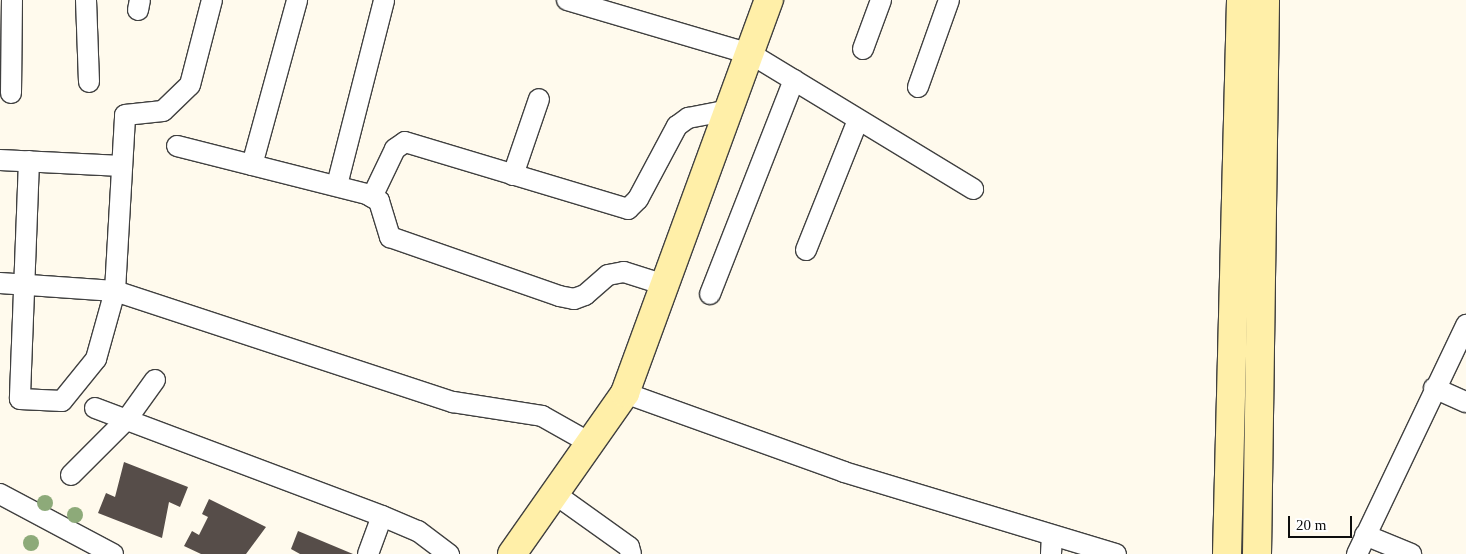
<!DOCTYPE html>
<style>
body{margin:0}
#map{position:relative;width:1466px;height:554px;overflow:hidden;background:#fffaed;font-family:"Times New Roman",serif}
div>[style]{position:absolute}
[style*='--x']{left:calc(var(--x)*1px);top:calc(var(--y)*1px);width:calc(var(--w)*1px);rotate:calc(var(--a)*1deg)}
.building>*{inset:0;background:#564d49}
.roads{filter:drop-shadow(1px 0 #404040) drop-shadow(-1px 0 #404040) drop-shadow(0 1px #404040) drop-shadow(0 -1px #404040)}
.street>*{height:20px;margin:-10px;padding:0 10px;transform-origin:10px;border-radius:10px;background:#fff}
.secondary>*{height:28px;margin:-14px;padding:0 14px;transform-origin:14px;border-radius:14px;background:#ffefa8}
.trees>*{width:16px;height:16px;margin:-8px;border-radius:50%;background:#8daa79}
span{translate:-50% -50%;white-space:nowrap;text-align:center;line-height:1.15;-webkit-text-stroke:5px #fff;paint-order:stroke}
.scale{position:absolute;left:1288px;top:516px;width:64px;height:22px;box-sizing:border-box;border:2px solid #0d0d0d;border-top:0;padding-left:6px;font-size:15px;line-height:18px;white-space:nowrap;color:#0d0d0d;-webkit-text-stroke:4px #fff;paint-order:stroke}
</style>
<div id="map">
<div class="building">
<i style="clip-path:polygon(124px 462px,188px 487px,180px 507px,169px 502px,162px 538px,98px 513px,106px 493px,115px 497px)"></i>
<i style="clip-path:polygon(209px 499px,266px 527px,246px 554px,201px 554px,184px 546px,192px 531px,199px 535px,208px 517px,202px 514px)"></i>
<i style="clip-path:polygon(298px 531px,353px 554px,300px 554px,291px 549px)"></i>
</div>
<div class="roads">
<div class="street">
<i style="--x:86;--y:0;--w:82;--a:87.9"></i>
<i style="--x:567;--y:0;--w:192;--a:16.4"></i>
<i style="--x:751;--y:54;--w:260;--a:31.3"></i>
<i style="--x:138;--y:10;--w:10;--a:-79"></i>
<i style="--x:863;--y:49;--w:52;--a:-69.8"></i>
<i style="--x:918;--y:87;--w:92;--a:-70.4"></i>
<i style="--x:11;--y:93;--w:93;--a:-89.4"></i>
<i style="--x:177;--y:146;--w:196;--a:14.2"></i>
<i style="--x:367;--y:194;--w:14;--a:30"></i>
<i style="--x:379;--y:201;--w:38;--a:73"></i>
<i style="--x:390;--y:237;--w:179;--a:19.2"></i>
<i style="--x:559;--y:296;--w:15;--a:11"></i>
<i style="--x:574;--y:299;--w:12;--a:-20"></i>
<i style="--x:585;--y:295;--w:30;--a:-41"></i>
<i style="--x:608;--y:275;--w:16;--a:-11"></i>
<i style="--x:624;--y:272;--w:43;--a:17.6"></i>
<i style="--x:0;--y:160;--w:122;--a:2.8"></i>
<i style="--x:29;--y:161;--w:238;--a:92.2"></i>
<i style="--x:20;--y:399;--w:42;--a:2.7"></i>
<i style="--x:62;--y:401;--w:54;--a:-51"></i>
<i style="--x:96;--y:359;--w:71;--a:-74.4"></i>
<i style="--x:115;--y:291;--w:176;--a:-86.7"></i>
<i style="--x:125;--y:115;--w:38;--a:-6"></i>
<i style="--x:163;--y:111;--w:37;--a:-44"></i>
<i style="--x:190;--y:85;--w:88;--a:-75.5"></i>
<i style="--x:252;--y:165;--w:171;--a:-74.7"></i>
<i style="--x:513;--y:175;--w:80;--a:-71.1"></i>
<i style="--x:337;--y:185;--w:191;--a:-75.7"></i>
<i style="--x:372;--y:197;--w:53;--a:-64.4"></i>
<i style="--x:395;--y:149;--w:12;--a:-35"></i>
<i style="--x:405;--y:142;--w:233;--a:16.7"></i>
<i style="--x:628;--y:209;--w:14;--a:-45"></i>
<i style="--x:638;--y:199;--w:83;--a:-61.9"></i>
<i style="--x:677;--y:126;--w:14;--a:-36"></i>
<i style="--x:688;--y:118;--w:43;--a:-10.8"></i>
<i style="--x:806;--y:250;--w:140;--a:-68.2"></i>
<i style="--x:0;--y:283;--w:115;--a:4"></i>
<i style="--x:115;--y:291;--w:356;--a:18.2"></i>
<i style="--x:453;--y:402;--w:90;--a:8.9"></i>
<i style="--x:542;--y:416;--w:55;--a:29.4"></i>
<i style="--x:710;--y:294;--w:230;--a:-68.6"></i>
<i style="--x:1434;--y:388;--w:35;--a:24"></i>
<i style="--x:625;--y:393;--w:233;--a:19.8"></i>
<i style="--x:844;--y:472;--w:284;--a:16.8"></i>
<i style="--x:95;--y:408;--w:307;--a:20.6"></i>
<i style="--x:382;--y:516;--w:39;--a:23"></i>
<i style="--x:418;--y:531;--w:39;--a:37"></i>
<i style="--x:71;--y:475;--w:79;--a:-45"></i>
<i style="--x:127;--y:419;--w:48;--a:-54.3"></i>
<i style="--x:0;--y:494;--w:128;--a:28"></i>
<i style="--x:555;--y:494;--w:91;--a:35.6"></i>
<i style="--x:629;--y:547;--w:7;--a:74"></i>
<i style="--x:1365;--y:535;--w:50;--a:22.4"></i>
<i style="--x:368;--y:554;--w:40;--a:-69.8"></i>
<i style="--x:1051;--y:554;--w:18;--a:-87"></i>
<i style="--x:1357;--y:554;--w:254;--a:-64.5"></i>
</div>
<div class="secondary">
<i style="--x:512;--y:554;--w:197;--a:-54.9"></i>
<i style="--x:625;--y:393;--w:419;--a:-69.9"></i>
<i style="--x:1227;--y:554;--w:554;--a:-88.55"></i>
<i style="--x:1257;--y:554;--w:554;--a:-89.17"></i>
</div>
</div>
<div class="trees">
<i style="left:45px;top:503px"></i>
<i style="left:75px;top:515px"></i>
<i style="left:31px;top:543px"></i>
</div>
<div class="scale">20 m</div>
</div>
